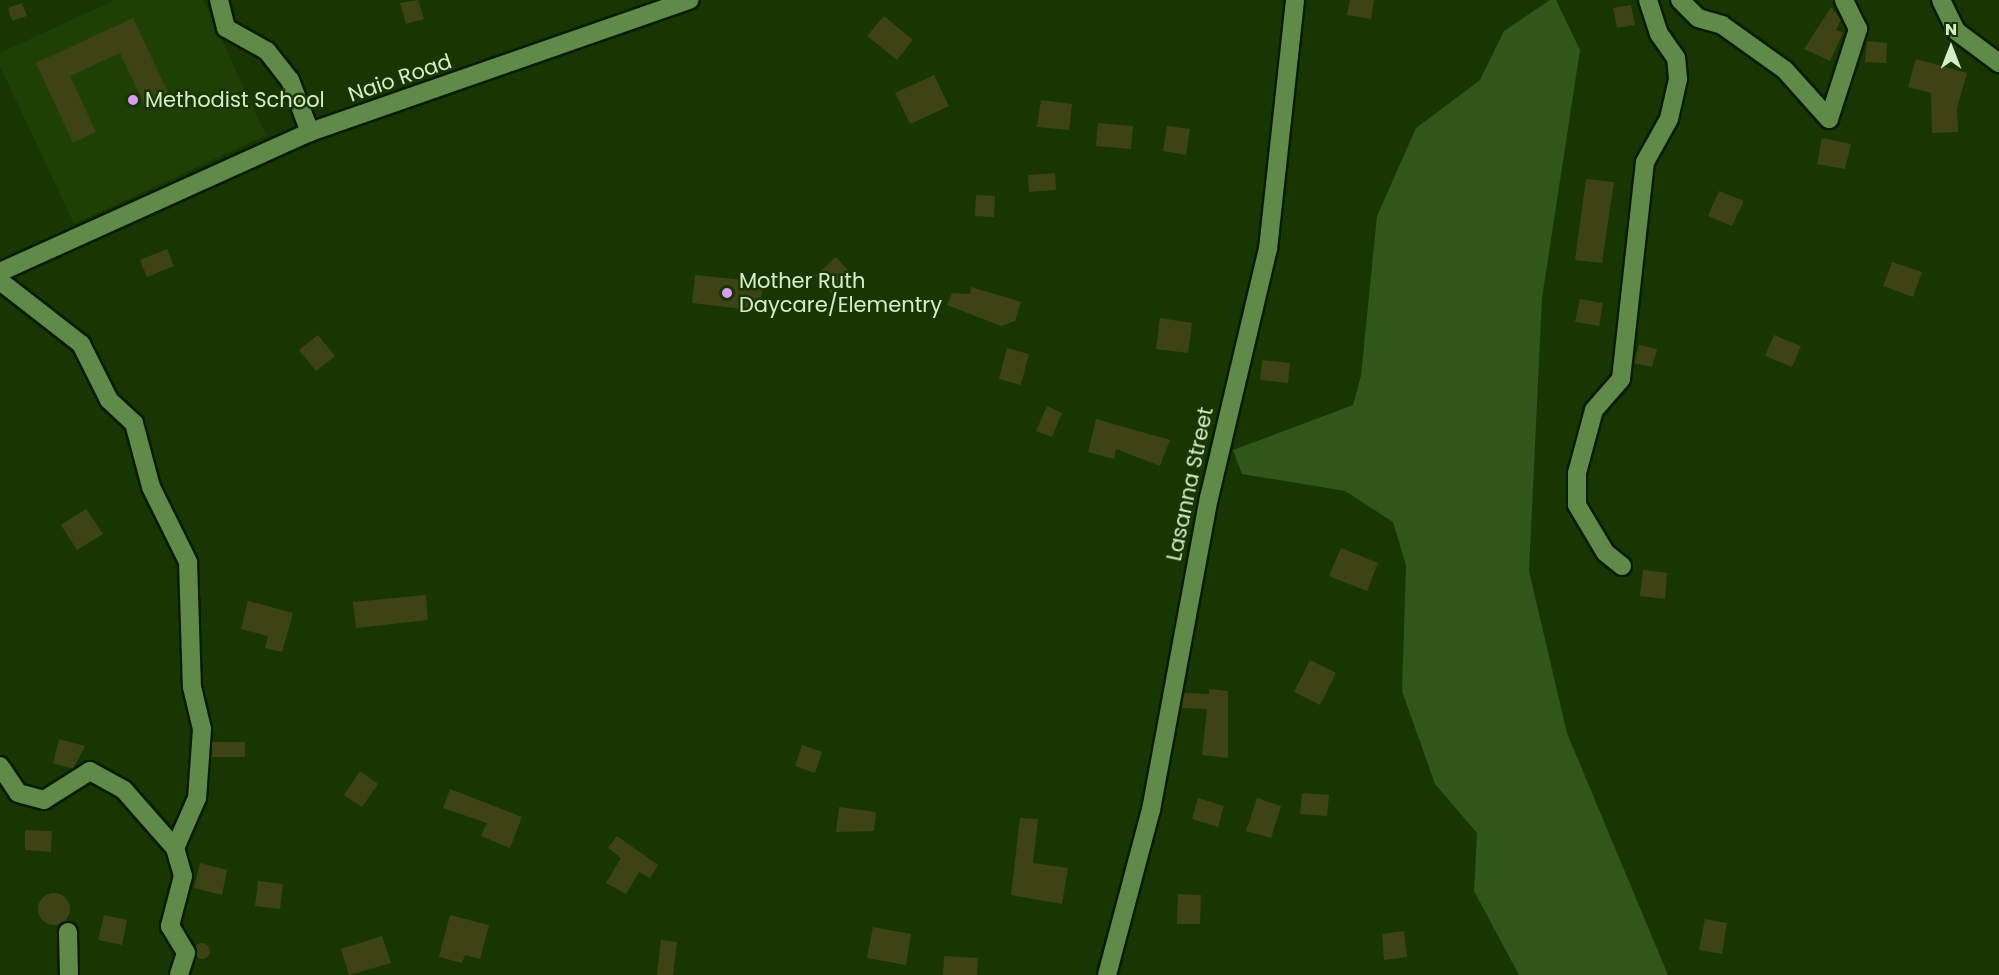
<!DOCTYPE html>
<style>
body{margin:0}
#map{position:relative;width:1999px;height:975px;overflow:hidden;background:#183601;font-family:Poppins,sans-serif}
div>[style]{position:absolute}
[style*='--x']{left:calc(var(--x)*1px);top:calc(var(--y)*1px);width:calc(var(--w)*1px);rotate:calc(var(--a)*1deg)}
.built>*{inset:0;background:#1f4005}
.green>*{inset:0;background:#315619}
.building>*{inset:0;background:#3e4316}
.round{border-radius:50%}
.roads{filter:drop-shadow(2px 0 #071b00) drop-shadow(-2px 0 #071b00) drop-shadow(0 2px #071b00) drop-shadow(0 -2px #071b00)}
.minor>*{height:18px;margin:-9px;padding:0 9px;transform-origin:9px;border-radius:9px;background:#5f8a47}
.dots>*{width:16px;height:16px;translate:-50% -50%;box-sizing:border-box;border:3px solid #183601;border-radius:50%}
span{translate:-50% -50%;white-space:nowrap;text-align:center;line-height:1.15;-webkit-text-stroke:5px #183601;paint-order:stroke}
.street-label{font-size:21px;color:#d6edca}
.poi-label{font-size:21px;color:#d6edca}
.left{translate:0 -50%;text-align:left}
.north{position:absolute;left:1921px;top:18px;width:60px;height:60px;-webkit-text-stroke:4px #183601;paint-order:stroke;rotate:0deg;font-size:16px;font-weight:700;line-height:24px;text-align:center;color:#d6edca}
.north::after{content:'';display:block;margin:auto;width:21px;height:27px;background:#d6edca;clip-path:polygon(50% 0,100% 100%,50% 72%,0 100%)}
</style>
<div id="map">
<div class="built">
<i style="clip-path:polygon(115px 0,203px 0,266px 135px,74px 224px,0 66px,0 53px)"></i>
</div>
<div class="green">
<i style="clip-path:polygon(1550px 0,1556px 0,1580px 50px,1542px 298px,1529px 571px,1567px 733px,1668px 975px,1519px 975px,1474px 891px,1477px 833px,1435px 784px,1402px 691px,1406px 565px,1393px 522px,1345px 491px,1242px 474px,1233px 450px,1353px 405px,1361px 376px,1377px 216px,1416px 128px,1480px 80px,1504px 31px)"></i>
</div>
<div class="building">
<i style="clip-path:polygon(418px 0,424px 19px,406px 24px,400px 3px)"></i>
<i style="clip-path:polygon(1350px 0,1374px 0,1371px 19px,1347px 15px)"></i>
<i style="clip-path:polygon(22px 3px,27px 16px,12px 21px,8px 8px)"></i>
<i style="clip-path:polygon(1631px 5px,1635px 25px,1617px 28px,1613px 8px)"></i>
<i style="clip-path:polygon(1831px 7px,1841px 20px,1836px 30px,1843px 33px,1830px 61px,1804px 49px)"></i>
<i style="clip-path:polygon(884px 16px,913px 40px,897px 60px,867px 36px)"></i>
<i style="clip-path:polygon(133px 18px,170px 97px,146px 108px,120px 53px,70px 76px,96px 132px,73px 143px,36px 63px)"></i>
<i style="clip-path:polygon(1867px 41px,1887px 43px,1886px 63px,1865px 62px)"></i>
<i style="clip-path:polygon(1916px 59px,1967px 73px,1957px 108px,1958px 132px,1932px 133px,1931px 93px,1908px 87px)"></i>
<i style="clip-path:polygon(934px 75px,949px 106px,910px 124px,895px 93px)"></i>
<i style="clip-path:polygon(1041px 100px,1072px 104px,1069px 130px,1037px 127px)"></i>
<i style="clip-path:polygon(1098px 123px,1133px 126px,1131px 149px,1096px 146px)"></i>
<i style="clip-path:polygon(1167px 126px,1190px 129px,1186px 155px,1163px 151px)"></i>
<i style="clip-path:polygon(1822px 138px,1851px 144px,1845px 169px,1817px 164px)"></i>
<i style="clip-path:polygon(1055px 173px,1056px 190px,1029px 192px,1028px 175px)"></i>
<i style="clip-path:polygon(1586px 179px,1614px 182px,1602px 263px,1575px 260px)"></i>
<i style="clip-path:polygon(1719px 191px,1744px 201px,1732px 226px,1708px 216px)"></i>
<i style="clip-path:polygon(976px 195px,995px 196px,994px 217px,975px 216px)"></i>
<i style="clip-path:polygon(167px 249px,174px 266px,147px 277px,140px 260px)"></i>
<i style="clip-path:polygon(836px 257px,853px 276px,832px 294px,815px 276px)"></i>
<i style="clip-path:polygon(1892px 262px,1922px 272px,1913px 297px,1883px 286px)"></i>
<i style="clip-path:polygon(695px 275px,763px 282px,760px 311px,692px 303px)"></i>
<i style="clip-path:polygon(971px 287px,1021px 302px,1015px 321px,1001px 326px,947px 305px,952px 293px,970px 294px)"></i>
<i style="clip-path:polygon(1580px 299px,1603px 303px,1599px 326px,1575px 322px)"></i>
<i style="clip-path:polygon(1160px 318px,1192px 323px,1188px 353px,1156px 349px)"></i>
<i style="clip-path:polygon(318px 335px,335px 356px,316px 371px,299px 350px)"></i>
<i style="clip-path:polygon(1774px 335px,1801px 346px,1792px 367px,1765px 356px)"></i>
<i style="clip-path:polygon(1639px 345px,1657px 349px,1652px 367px,1634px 363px)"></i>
<i style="clip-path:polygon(1007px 348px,1029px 354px,1021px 385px,999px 379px)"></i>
<i style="clip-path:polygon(1262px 360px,1290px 363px,1288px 383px,1260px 380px)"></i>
<i style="clip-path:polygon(1047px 406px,1062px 413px,1052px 437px,1036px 431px)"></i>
<i style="clip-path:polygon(1096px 419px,1170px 440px,1160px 466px,1116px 449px,1114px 459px,1088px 452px)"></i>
<i style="clip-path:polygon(86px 509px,103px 534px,77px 550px,61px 525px)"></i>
<i style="clip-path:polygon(1341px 548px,1378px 563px,1367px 591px,1329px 576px)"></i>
<i style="clip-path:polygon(1643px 570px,1667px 573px,1665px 599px,1640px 596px)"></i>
<i style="clip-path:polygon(426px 595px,428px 620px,356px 628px,353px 602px)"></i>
<i style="clip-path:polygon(248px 601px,293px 613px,282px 652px,265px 648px,268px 636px,241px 629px)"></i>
<i style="clip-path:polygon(1310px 660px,1336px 673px,1320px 705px,1294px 692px)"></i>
<i style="clip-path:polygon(1209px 689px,1228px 691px,1228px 758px,1202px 755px,1207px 709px,1181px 708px,1184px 693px,1209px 694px)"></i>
<i style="clip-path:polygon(59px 739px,85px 746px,73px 769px,53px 763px)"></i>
<i style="clip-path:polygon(212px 742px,245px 742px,245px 757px,211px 757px)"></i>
<i style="clip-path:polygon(802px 745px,822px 752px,815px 773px,795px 766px)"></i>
<i style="clip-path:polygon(360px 771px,378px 784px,362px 807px,344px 795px)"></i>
<i style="clip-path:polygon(450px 789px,522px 817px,510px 848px,481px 836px,487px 823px,443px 808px)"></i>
<i style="clip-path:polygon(1302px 793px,1329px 795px,1327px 816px,1300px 814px)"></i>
<i style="clip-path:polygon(1198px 798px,1224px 806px,1218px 827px,1192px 819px)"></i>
<i style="clip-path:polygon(1257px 798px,1281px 806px,1271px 838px,1246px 831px)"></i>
<i style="clip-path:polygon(839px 807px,876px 812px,874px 831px,836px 832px)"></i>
<i style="clip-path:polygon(1020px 818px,1038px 819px,1033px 863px,1068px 868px,1062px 904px,1011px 895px)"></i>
<i style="clip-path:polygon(25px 830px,52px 831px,51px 852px,25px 850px)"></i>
<i style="clip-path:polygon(617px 836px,658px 865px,650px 878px,639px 872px,626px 894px,606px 883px,621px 858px,608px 848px)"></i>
<i style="clip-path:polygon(200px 863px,227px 870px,222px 895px,194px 888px)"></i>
<i style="clip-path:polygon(258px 881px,283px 884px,280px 909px,255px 906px)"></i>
<i class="round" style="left:38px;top:893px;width:32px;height:32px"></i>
<i style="clip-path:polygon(1178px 894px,1201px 895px,1200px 924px,1177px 924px)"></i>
<i style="clip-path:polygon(104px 915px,127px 920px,122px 945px,98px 940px)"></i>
<i style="clip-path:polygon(450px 915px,489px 925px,480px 959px,465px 955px,462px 963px,439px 957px)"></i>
<i style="clip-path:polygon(1705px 919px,1727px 923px,1722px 954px,1699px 950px)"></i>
<i style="clip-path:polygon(873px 927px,911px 934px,906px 965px,867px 958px)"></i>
<i style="clip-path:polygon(1404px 931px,1407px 957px,1384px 960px,1382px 934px)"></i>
<i style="clip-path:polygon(382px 936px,391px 963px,349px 975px,341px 949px)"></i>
<i style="clip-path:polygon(661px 940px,677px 942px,673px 975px,657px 975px)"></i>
<i class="round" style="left:194px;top:943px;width:16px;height:16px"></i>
<i style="clip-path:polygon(944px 956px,978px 958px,977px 975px,943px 975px)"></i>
</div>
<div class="roads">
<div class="minor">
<i style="--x:219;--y:0;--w:29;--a:76"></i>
<i style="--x:226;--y:28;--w:47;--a:29.3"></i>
<i style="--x:267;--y:51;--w:37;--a:52"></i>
<i style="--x:290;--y:80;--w:56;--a:69"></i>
<i style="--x:1680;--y:0;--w:25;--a:45"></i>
<i style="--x:1698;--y:18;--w:25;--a:16"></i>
<i style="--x:1722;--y:25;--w:77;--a:35.5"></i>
<i style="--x:1785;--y:70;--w:66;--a:48.1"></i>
<i style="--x:1829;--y:119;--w:95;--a:-72.1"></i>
<i style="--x:1858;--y:29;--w:32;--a:-116"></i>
<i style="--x:1941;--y:0;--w:34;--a:64"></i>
<i style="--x:1956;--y:31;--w:54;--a:36.7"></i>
<i style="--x:0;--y:272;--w:340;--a:-24.3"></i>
<i style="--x:310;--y:132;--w:402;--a:-19.2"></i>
<i style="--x:0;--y:281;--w:103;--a:37.9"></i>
<i style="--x:81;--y:344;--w:63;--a:63.4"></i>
<i style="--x:109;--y:400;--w:34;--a:43"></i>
<i style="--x:134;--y:423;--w:66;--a:75.1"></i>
<i style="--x:151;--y:487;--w:84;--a:63.7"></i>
<i style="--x:188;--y:562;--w:125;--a:88.2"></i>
<i style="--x:192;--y:687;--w:43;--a:76.6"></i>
<i style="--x:202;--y:729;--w:69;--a:94.1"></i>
<i style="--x:197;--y:798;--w:55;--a:113.7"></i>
<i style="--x:1622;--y:566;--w:22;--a:-141"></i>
<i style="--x:1605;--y:552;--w:55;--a:-120.8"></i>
<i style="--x:1577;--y:505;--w:32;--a:-90"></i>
<i style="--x:1577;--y:473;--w:65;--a:-74.9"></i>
<i style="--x:1594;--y:410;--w:41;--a:-48.9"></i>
<i style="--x:1621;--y:379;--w:218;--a:-83.7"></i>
<i style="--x:1645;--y:162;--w:49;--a:-60.8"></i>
<i style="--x:1669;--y:119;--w:41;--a:-77.3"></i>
<i style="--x:1678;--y:79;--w:21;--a:-95"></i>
<i style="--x:1676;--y:58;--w:29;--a:-125"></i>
<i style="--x:1659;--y:34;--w:36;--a:-108"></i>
<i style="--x:0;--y:766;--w:32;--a:56"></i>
<i style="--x:18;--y:793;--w:27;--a:15"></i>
<i style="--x:44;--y:800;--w:54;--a:-32.2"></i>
<i style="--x:90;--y:771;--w:39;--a:29"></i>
<i style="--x:124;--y:790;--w:77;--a:48.7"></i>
<i style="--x:175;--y:848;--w:29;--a:74"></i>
<i style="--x:183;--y:876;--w:52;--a:104.6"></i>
<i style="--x:170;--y:926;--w:31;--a:59"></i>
<i style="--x:186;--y:953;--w:23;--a:108"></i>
<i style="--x:68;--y:932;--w:43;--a:88.7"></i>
<i style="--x:1107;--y:975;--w:171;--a:-75.1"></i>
<i style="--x:1151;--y:810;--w:317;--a:-79.5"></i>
<i style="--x:1209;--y:498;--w:256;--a:-76.7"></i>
<i style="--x:1268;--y:249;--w:250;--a:-83.8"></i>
</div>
</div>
<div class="dots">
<i style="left:133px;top:100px;background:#da9af6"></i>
<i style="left:727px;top:293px;background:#da9af6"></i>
</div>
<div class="street-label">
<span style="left:400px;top:78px;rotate:-19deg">Naio Road</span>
<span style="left:1190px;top:484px;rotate:-78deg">Lasanna Street</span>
</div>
<div class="poi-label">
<span class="left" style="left:145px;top:100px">Methodist School</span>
<span class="left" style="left:739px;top:293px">Mother Ruth<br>Daycare/Elementry</span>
</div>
<div class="north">N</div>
</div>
